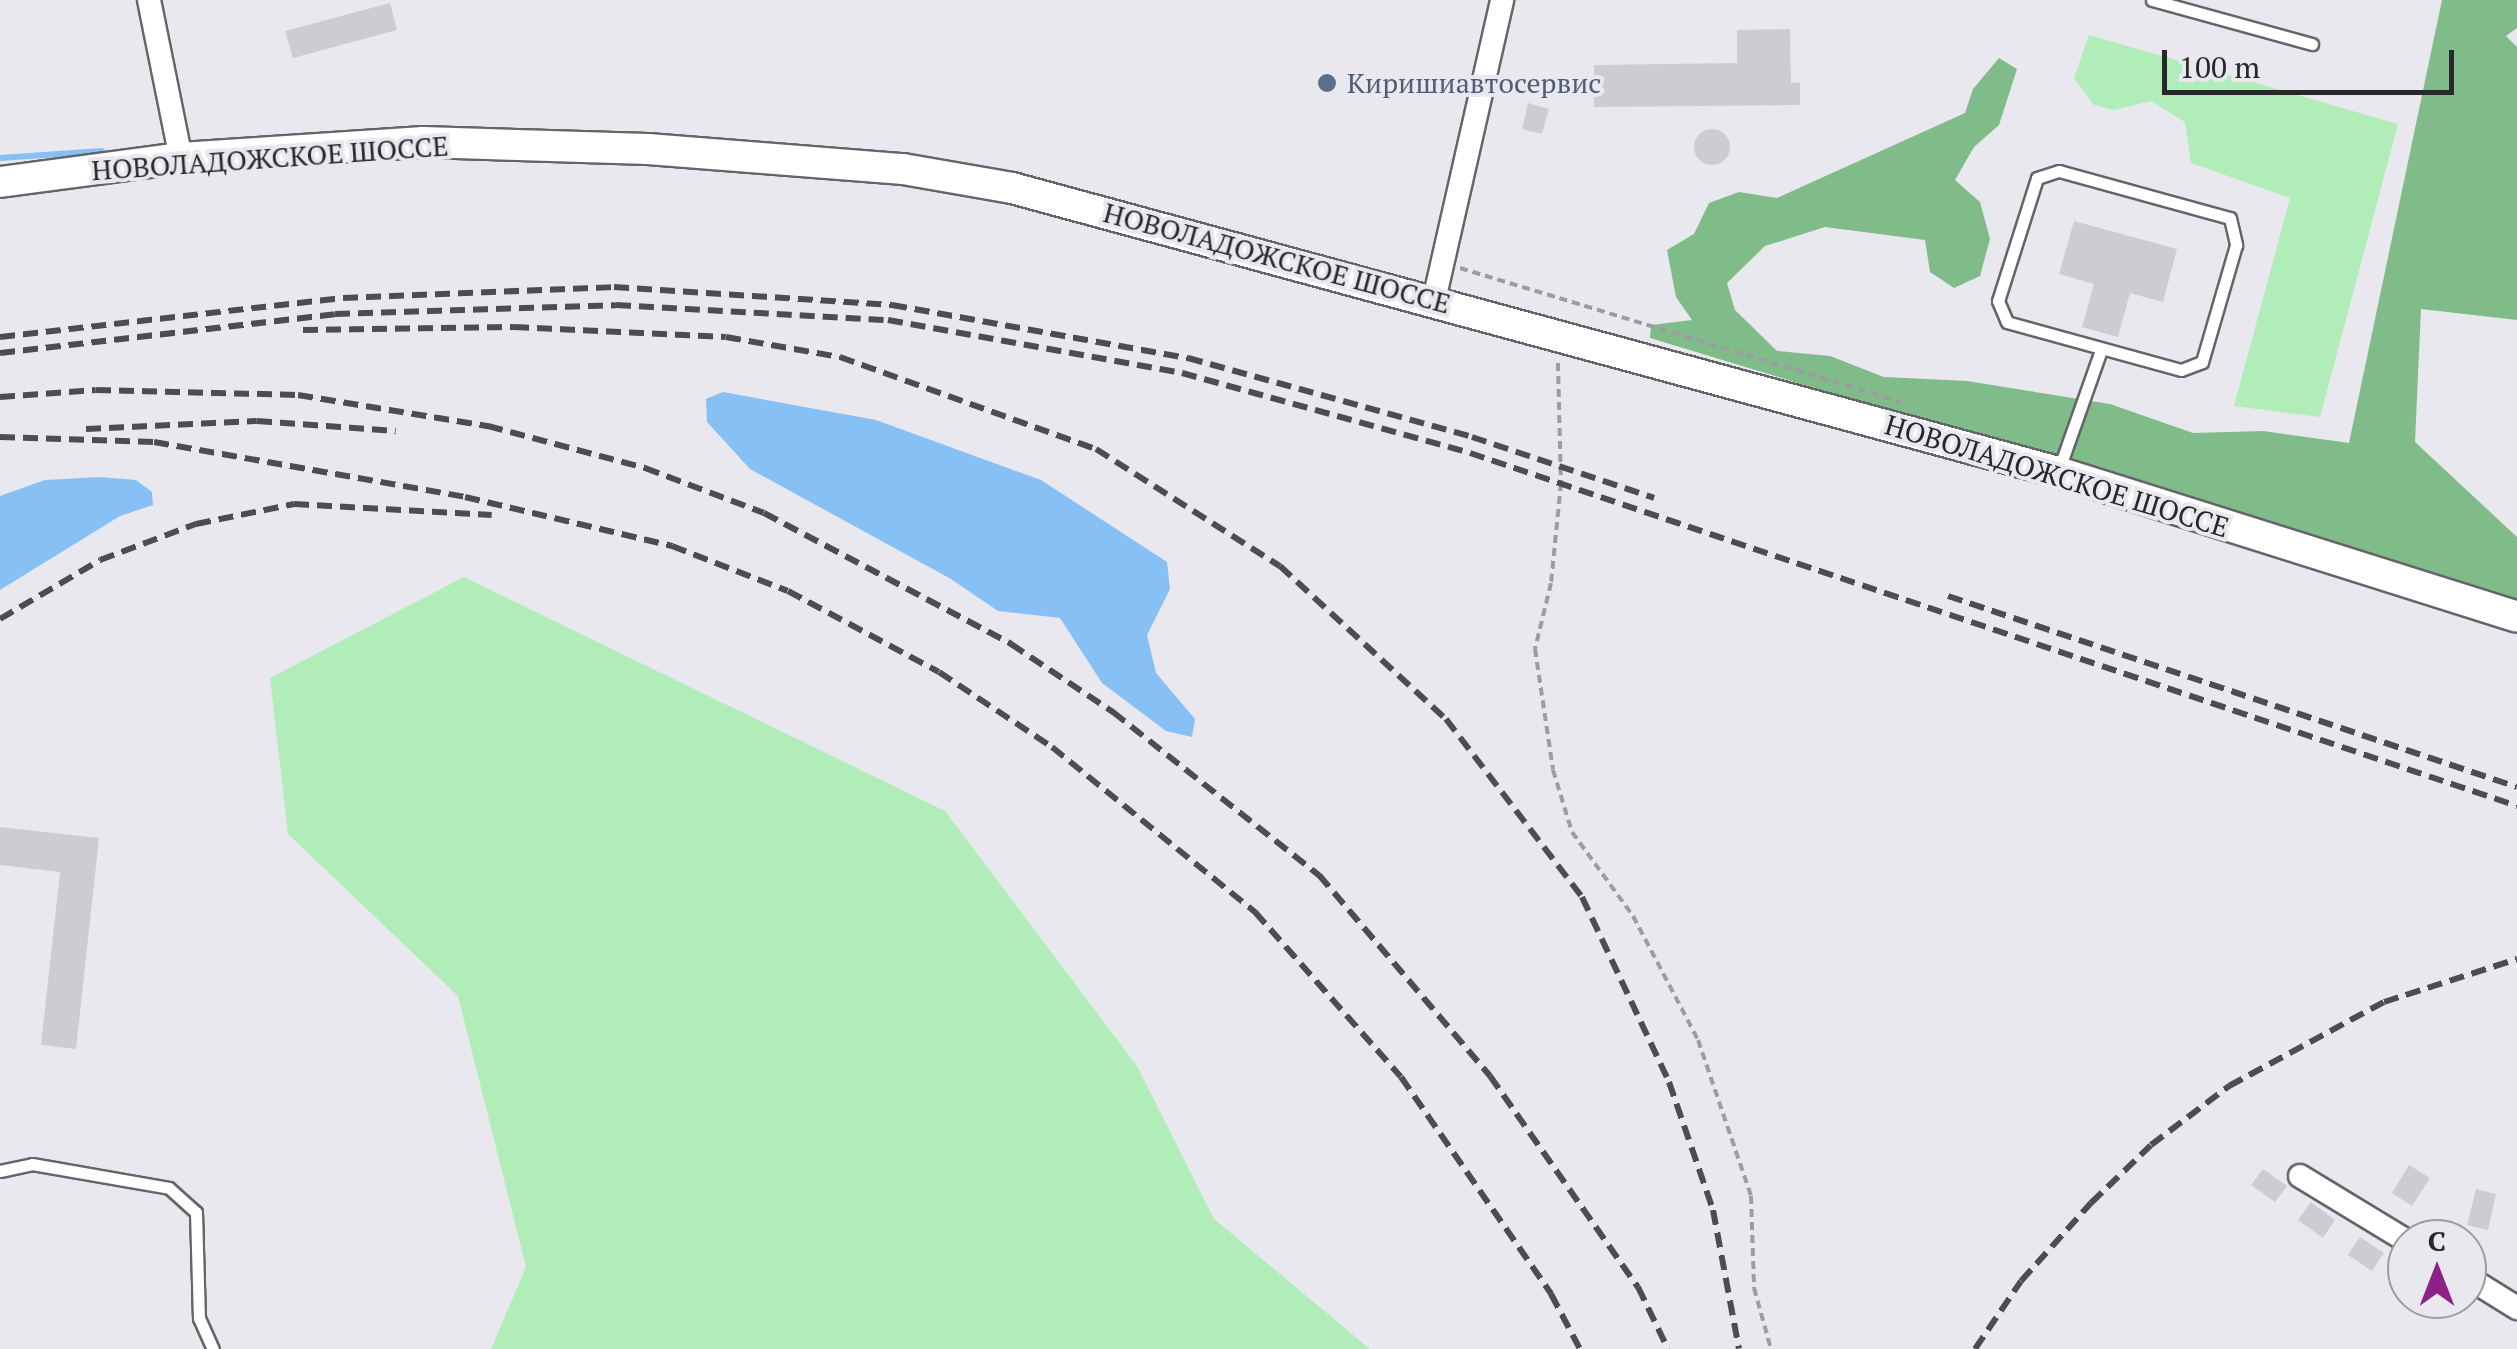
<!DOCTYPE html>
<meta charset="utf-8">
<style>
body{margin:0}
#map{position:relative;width:2517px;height:1349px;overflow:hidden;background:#e8e8ee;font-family:"PT Serif",serif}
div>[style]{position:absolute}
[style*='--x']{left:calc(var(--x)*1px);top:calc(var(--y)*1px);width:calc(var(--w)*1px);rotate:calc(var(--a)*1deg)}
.green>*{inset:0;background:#b1edb9}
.forest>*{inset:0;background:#80bc89}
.water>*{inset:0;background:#86c0f4}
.stream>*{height:6px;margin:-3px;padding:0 3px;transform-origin:3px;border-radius:3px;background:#86c0f4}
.building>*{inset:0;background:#cccdd2}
.round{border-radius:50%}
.path>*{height:4px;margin-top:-2px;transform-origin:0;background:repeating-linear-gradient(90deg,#9c9ca1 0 8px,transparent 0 13px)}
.roads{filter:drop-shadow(2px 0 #646569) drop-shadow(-2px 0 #646569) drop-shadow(0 2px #646569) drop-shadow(0 -2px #646569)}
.lane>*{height:11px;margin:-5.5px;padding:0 5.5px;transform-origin:5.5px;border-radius:5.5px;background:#fff}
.street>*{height:22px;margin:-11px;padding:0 11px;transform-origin:11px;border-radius:11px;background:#fff}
.secondary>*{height:30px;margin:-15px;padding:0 15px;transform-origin:15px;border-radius:15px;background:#fff}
.rail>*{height:6px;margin-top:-3px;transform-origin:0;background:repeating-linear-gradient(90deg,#4d4d50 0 15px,transparent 0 23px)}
.dots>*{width:28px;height:28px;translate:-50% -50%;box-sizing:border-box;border:5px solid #e8e8ee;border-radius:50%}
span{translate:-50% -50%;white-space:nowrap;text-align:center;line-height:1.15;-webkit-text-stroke:8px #e8e8ee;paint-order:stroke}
.service-label{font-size:28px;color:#4e5e75}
.left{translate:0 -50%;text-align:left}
.street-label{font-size:28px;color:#28282a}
.north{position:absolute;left:2387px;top:1219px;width:100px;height:100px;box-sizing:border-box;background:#e8e8ee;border:2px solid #9b9ba0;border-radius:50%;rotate:0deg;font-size:28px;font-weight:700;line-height:40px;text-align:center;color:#28282a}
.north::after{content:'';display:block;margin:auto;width:35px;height:45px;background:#8d2286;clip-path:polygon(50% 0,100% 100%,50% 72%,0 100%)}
.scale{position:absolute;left:2162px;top:50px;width:292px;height:45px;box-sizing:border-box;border:5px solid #28282a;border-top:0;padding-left:12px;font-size:30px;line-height:35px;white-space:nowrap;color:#28282a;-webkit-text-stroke:8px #e8e8ee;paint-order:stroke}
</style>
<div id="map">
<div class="green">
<i style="clip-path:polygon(2089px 35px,2398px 124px,2320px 417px,2234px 406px,2290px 198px,2191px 163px,2185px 122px,2151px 101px,2114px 110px,2094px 105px,2074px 78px)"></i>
<i style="clip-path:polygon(464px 577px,945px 811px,1137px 1066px,1214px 1219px,1370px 1349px,491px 1349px,526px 1267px,458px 996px,288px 834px,270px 678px)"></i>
</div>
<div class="forest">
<i style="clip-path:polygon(2442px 0,2517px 0,2517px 28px,2506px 36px,2517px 47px,2517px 320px,2421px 309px,2415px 442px,2517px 537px,2517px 602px,1650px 338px,1651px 325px,1692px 320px,1676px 297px,1667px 250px,1694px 234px,1709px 203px,1739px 192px,1777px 198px,1965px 113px,1973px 89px,1999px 58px,2017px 69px,1999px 125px,1974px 147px,1955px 180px,1980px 202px,1990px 239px,1980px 276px,1954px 288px,1930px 272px,1925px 240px,1825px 227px,1765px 246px,1727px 283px,1735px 310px,1777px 351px,1830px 356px,1884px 377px,1967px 381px,2110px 404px,2193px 433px,2263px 431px,2349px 443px)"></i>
</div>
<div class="water">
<i style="clip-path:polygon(723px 392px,876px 420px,1041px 480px,1167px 562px,1170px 589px,1147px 635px,1156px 673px,1195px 719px,1192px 737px,1166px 731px,1102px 683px,1060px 618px,998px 611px,951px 579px,750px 469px,707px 422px,706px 399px)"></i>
<i style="clip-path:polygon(100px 477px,136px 480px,152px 492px,153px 505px,120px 516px,0 590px,0 496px,45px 480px)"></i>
</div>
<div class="stream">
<i style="--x:0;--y:158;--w:102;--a:-3.9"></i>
</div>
<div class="building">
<i style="clip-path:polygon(390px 3px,397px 30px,293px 58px,285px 31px)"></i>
<i style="clip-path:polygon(1790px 29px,1791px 83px,1800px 82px,1800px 105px,1594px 107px,1594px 65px,1737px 63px,1737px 30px)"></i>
<i style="clip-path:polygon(1528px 103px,1549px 109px,1542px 134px,1522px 129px)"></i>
<i class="round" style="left:1694px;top:129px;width:36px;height:36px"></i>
<i style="clip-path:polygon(2074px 221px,2177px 249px,2163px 302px,2130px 293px,2118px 337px,2082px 327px,2094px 284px,2059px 274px)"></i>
<i style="clip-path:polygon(0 827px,99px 838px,76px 1049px,41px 1045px,60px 872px,0 865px)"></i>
<i style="clip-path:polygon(2409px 1165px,2430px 1178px,2412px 1206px,2392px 1193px)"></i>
<i style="clip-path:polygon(2263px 1169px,2287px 1186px,2275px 1202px,2251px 1185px)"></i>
<i style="clip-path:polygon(2476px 1189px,2496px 1194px,2488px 1230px,2467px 1225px)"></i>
<i style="clip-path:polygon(2311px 1202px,2335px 1220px,2323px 1238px,2298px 1220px)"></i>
<i style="clip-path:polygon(2360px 1237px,2384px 1253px,2372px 1271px,2348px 1255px)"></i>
</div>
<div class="path">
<i style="--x:1460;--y:268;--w:461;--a:16.9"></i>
<i style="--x:1558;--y:363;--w:120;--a:88.6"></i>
<i style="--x:1561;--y:483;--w:100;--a:95.7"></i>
<i style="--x:1551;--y:583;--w:68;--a:103.6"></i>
<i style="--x:1535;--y:649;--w:122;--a:81.5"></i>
<i style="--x:1553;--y:770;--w:65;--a:73"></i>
<i style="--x:1572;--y:832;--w:104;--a:54"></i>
<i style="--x:1633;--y:916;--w:140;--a:62.3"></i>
<i style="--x:1698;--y:1040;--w:165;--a:71.2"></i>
<i style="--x:1751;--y:1196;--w:92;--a:88.1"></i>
<i style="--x:1754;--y:1288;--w:63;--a:74.4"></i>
</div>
<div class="roads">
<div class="lane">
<i style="--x:2152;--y:0;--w:166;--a:15.4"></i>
<i style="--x:2059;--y:171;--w:177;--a:15.4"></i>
<i style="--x:2230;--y:218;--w:28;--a:77"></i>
<i style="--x:2236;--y:245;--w:122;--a:106.2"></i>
<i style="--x:2202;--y:362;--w:22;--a:159"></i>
<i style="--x:2181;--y:370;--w:180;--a:-164.6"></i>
<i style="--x:2007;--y:322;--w:23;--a:-113"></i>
<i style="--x:1998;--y:301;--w:129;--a:-72.4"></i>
<i style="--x:2037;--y:178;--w:23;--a:-18"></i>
<i style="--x:2058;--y:472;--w:126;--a:-70.6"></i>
<i style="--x:0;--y:1171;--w:33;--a:-12"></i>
<i style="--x:32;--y:1164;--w:139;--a:9.9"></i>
<i style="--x:169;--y:1188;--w:36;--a:42"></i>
<i style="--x:196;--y:1212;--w:106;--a:88.4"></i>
<i style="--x:199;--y:1318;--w:34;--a:66"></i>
</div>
<div class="street">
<i style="--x:149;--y:0;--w:161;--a:78.6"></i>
<i style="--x:1434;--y:300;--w:308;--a:-77.2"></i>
<i style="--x:2300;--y:1176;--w:125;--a:31.3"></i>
<i style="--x:2467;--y:1277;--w:59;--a:31.8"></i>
</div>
<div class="secondary">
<i style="--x:0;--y:182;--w:183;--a:-7.6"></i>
<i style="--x:181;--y:158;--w:243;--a:-3.8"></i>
<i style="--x:423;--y:142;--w:225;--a:1.8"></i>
<i style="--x:648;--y:149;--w:256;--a:4.5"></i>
<i style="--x:903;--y:169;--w:111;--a:9.9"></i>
<i style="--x:1012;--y:188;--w:1084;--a:15.19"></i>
<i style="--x:2058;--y:472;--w:481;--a:17.5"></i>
</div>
</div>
<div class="rail">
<i style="--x:303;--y:330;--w:211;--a:-0.8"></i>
<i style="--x:514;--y:327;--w:212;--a:2.7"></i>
<i style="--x:726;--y:337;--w:116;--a:10"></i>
<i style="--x:840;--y:357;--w:272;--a:19.8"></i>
<i style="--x:1096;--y:449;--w:218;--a:32.5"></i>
<i style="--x:1280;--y:566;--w:226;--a:42.7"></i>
<i style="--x:1446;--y:719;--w:224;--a:52.6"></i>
<i style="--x:1582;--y:897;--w:204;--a:64.8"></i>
<i style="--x:1669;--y:1082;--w:135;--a:71"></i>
<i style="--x:1713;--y:1210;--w:141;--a:79.4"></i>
<i style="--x:0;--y:337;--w:345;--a:-6.5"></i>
<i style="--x:343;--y:298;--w:271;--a:-2.3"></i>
<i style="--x:614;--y:287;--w:279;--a:3.7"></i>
<i style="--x:892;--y:305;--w:301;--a:10.2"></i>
<i style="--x:1188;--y:358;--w:295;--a:15.5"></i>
<i style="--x:1472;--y:437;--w:192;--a:18.5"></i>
<i style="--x:0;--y:353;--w:337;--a:-6.6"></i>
<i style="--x:335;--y:314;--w:281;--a:-1.8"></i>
<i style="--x:616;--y:305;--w:272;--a:3.2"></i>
<i style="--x:888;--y:320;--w:299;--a:10.2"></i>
<i style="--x:1182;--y:373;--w:299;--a:15.5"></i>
<i style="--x:1470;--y:453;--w:1105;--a:18.63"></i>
<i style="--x:0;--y:397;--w:96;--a:-4.2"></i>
<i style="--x:96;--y:390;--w:202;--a:1.4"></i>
<i style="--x:298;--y:395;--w:193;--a:9.3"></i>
<i style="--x:488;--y:426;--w:163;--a:15"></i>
<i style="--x:645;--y:468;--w:127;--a:20.7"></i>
<i style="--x:764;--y:513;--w:280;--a:27.9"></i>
<i style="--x:1011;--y:644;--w:123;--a:33.7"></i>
<i style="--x:1113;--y:712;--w:263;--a:38.4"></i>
<i style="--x:1319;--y:875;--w:264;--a:49.6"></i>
<i style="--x:1490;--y:1076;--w:258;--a:55"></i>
<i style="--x:1638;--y:1287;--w:69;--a:64.2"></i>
<i style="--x:86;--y:429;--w:171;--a:-2.7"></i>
<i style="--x:257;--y:421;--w:139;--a:4.1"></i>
<i style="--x:0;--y:437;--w:154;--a:1.9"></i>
<i style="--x:154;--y:442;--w:316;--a:10"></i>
<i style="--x:465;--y:497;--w:213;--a:13.3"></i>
<i style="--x:672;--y:546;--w:124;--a:21.2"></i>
<i style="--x:788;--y:591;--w:171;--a:28.2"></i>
<i style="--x:939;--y:672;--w:136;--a:33.6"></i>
<i style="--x:1052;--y:747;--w:262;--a:39.1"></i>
<i style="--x:1255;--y:912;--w:220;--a:48.5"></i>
<i style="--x:1401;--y:1077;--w:264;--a:55.3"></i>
<i style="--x:1551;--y:1294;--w:62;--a:62.2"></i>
<i style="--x:1948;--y:596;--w:600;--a:18.56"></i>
<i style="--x:0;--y:619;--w:116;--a:-30.5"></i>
<i style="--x:100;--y:560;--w:103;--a:-20.6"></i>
<i style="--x:196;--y:524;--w:100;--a:-11.5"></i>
<i style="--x:294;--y:504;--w:198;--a:3.2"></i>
<i style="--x:1975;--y:1349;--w:82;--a:-55.9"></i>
<i style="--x:2021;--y:1281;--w:105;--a:-48.1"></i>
<i style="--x:2091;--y:1203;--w:83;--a:-44"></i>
<i style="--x:2151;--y:1145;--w:98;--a:-37.1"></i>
<i style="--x:2229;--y:1086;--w:176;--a:-28.5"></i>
<i style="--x:2384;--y:1002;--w:140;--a:-17.9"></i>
</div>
<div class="dots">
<i style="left:1327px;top:83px;background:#5c6f8a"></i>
</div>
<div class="service-label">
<span class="left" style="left:1347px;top:83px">Киришиавтосервис</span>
</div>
<div class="street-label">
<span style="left:270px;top:158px;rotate:-4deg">НОВОЛАДОЖСКОЕ ШОССЕ</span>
<span style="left:1277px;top:258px;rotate:15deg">НОВОЛАДОЖСКОЕ ШОССЕ</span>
<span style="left:2057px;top:476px;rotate:17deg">НОВОЛАДОЖСКОЕ ШОССЕ</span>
</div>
<div class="north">С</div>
<div class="scale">100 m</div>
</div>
